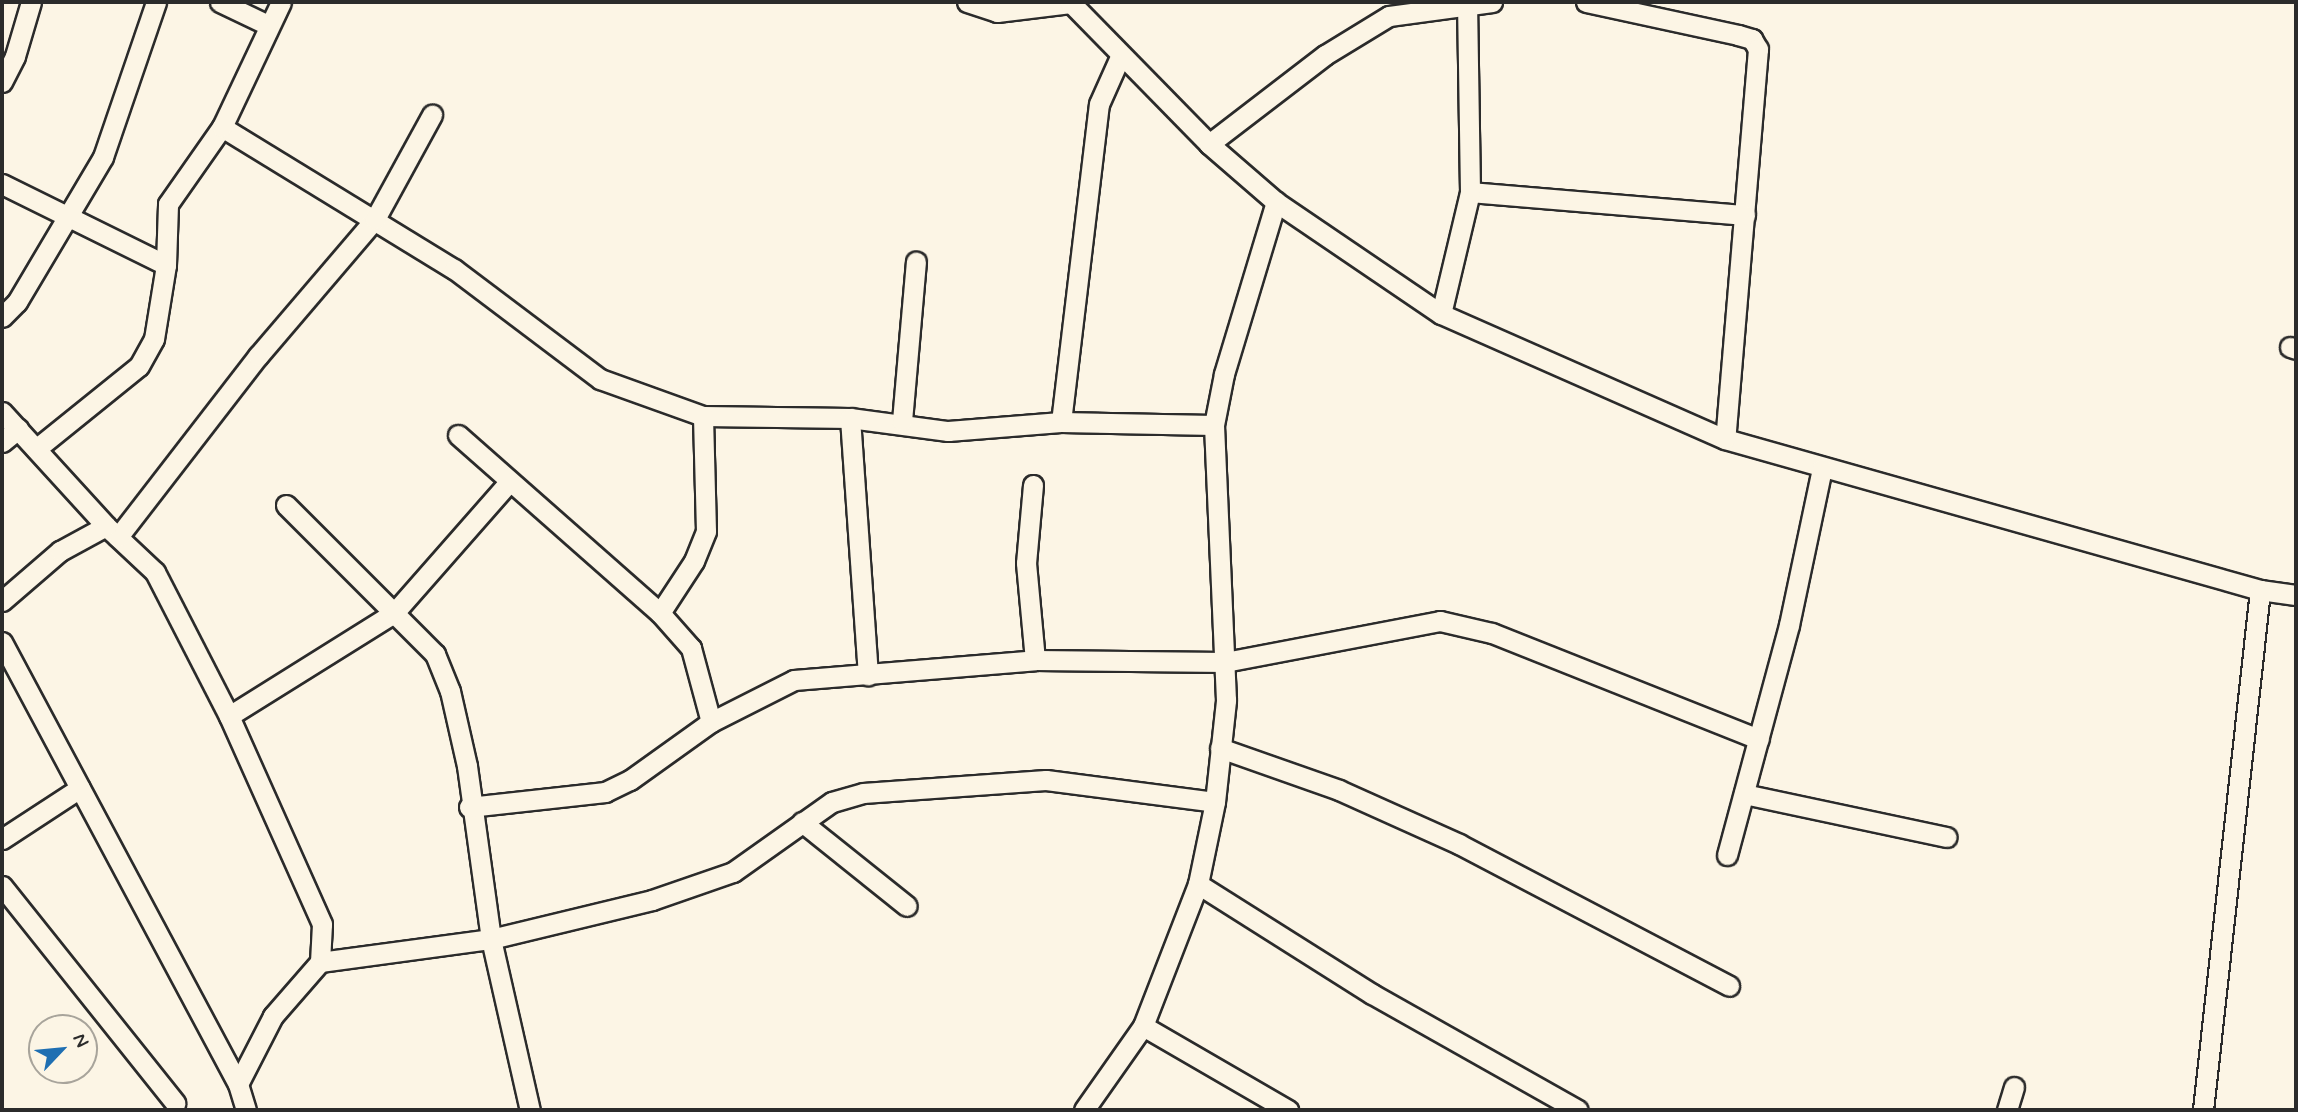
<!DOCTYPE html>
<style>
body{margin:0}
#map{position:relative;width:2298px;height:1112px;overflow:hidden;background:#fcf5e5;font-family:Mynerve,sans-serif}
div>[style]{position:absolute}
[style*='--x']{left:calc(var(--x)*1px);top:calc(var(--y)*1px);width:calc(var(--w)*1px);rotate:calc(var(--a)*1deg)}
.roads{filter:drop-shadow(2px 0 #2b2b2b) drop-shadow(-2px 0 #2b2b2b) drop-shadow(0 2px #2b2b2b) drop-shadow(0 -2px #2b2b2b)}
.minor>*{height:19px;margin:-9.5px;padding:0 9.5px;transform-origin:9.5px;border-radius:9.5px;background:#fcf5e5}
span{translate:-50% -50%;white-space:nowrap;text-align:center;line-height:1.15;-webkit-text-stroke:6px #fcf5e5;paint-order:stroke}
.frame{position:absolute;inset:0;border:4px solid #2b2b2b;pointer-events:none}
.north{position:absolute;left:28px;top:1014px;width:70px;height:70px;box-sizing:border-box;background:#fcf5e5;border:2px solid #a8a49b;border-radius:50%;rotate:64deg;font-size:19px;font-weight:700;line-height:28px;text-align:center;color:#2b2b2b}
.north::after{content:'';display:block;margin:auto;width:24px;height:32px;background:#1f6fb2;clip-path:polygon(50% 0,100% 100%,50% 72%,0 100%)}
</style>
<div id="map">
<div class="roads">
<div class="minor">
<i style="--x:220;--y:2;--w:53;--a:25.6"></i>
<i style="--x:967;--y:2;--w:32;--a:18"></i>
<i style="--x:997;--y:12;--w:74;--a:-7"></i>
<i style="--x:1070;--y:2;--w:199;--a:45.6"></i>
<i style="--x:1209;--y:144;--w:89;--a:40.9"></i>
<i style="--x:1276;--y:202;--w:199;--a:34.2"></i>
<i style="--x:1441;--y:314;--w:310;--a:23.8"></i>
<i style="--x:1725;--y:439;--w:556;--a:15.76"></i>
<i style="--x:2260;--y:590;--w:36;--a:8"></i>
<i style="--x:1586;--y:2;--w:156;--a:12.2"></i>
<i style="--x:1738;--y:35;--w:15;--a:16"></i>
<i style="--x:1752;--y:39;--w:12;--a:59"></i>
<i style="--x:1758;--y:49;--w:391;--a:94.8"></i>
<i style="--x:2;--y:82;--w:29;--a:-63"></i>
<i style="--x:15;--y:56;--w:56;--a:-73.5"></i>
<i style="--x:222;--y:127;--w:272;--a:31.5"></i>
<i style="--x:454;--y:269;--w:183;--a:37"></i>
<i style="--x:600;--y:379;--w:109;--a:19.8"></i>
<i style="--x:703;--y:416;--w:147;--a:0.8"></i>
<i style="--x:850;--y:418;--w:99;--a:7.6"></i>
<i style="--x:948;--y:431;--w:113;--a:-4.6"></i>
<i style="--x:1061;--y:422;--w:153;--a:1.1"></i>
<i style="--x:1209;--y:144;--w:146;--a:-37.5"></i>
<i style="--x:1325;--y:55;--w:75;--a:-31.4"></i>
<i style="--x:1389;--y:16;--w:104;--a:-7.7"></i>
<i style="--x:2;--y:184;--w:183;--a:26.3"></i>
<i style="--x:1470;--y:192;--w:276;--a:4.8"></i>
<i style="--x:1441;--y:314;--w:125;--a:-76.6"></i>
<i style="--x:1470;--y:192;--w:190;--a:-90.9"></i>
<i style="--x:2;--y:317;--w:21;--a:-45"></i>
<i style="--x:17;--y:302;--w:169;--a:-59.3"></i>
<i style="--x:103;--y:157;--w:164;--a:-71.1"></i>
<i style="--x:2290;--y:347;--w:6;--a:18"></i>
<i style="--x:2;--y:412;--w:154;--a:47.6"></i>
<i style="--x:106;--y:526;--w:67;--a:43.2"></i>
<i style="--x:155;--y:572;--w:162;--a:62.8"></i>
<i style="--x:229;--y:716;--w:228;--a:65.9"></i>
<i style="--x:322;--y:924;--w:38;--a:93"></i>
<i style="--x:320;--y:962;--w:72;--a:131"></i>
<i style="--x:273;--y:1016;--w:76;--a:117.2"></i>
<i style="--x:238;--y:1084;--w:27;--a:73"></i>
<i style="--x:850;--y:418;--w:258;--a:86"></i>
<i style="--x:902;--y:421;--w:160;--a:-85"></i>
<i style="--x:1061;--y:422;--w:320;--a:-83.2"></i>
<i style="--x:1099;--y:104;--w:51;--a:-65.9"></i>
<i style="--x:458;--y:435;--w:269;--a:41.4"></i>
<i style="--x:660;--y:613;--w:47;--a:48.5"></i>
<i style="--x:691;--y:648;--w:77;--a:74.9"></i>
<i style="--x:2;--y:442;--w:21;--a:-39"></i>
<i style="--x:36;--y:449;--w:132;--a:-38.9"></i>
<i style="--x:139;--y:366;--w:31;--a:-61"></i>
<i style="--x:154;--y:339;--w:75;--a:-80.8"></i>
<i style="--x:166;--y:265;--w:61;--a:-88.1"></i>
<i style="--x:168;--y:204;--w:94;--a:-55"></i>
<i style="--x:222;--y:127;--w:138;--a:-64.7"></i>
<i style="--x:1033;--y:485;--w:78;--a:95.1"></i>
<i style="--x:1026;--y:563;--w:97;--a:84.7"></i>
<i style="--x:286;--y:505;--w:211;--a:45"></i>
<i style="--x:435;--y:654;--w:40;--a:68"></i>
<i style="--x:450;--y:691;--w:77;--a:77.2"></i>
<i style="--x:467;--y:766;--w:175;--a:82.1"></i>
<i style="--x:491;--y:939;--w:175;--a:77.2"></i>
<i style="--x:118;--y:537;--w:229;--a:-52.3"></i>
<i style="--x:258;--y:356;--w:180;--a:-49.5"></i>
<i style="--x:375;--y:219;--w:119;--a:-61.3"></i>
<i style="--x:2;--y:601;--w:77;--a:-40.8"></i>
<i style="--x:60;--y:551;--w:52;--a:-28.5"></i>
<i style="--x:660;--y:613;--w:62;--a:-56.8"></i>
<i style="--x:694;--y:561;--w:32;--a:-68"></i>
<i style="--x:706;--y:531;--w:115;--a:-91.5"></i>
<i style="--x:2;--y:642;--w:501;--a:61.9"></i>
<i style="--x:229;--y:716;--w:195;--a:-32"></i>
<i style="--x:394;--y:613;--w:174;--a:-48.7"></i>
<i style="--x:1220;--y:748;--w:126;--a:19.4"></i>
<i style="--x:1339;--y:790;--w:132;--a:24.2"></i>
<i style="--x:1459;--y:844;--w:305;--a:27.7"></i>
<i style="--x:1744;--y:794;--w:207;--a:12"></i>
<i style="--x:469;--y:807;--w:137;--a:-6.3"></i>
<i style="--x:605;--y:792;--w:28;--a:-26"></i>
<i style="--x:630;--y:780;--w:100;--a:-35.6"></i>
<i style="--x:711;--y:722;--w:93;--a:-26.8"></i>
<i style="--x:794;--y:680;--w:242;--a:-4.7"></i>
<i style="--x:1035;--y:660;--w:190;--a:0.6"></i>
<i style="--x:1225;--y:662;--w:219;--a:-10.8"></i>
<i style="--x:1440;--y:621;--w:53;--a:13"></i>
<i style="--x:1492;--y:633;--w:287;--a:21.7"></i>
<i style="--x:802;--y:822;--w:134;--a:38.7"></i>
<i style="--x:2;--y:839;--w:93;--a:-33.2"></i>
<i style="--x:1727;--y:855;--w:238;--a:-74.9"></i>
<i style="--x:1789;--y:625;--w:160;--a:-78.1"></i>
<i style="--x:1198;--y:884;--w:206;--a:32.3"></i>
<i style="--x:1372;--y:994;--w:236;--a:29.4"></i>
<i style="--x:2;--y:886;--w:278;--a:51.4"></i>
<i style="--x:320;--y:962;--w:173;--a:-7.7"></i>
<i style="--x:491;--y:939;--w:166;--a:-13.6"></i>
<i style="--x:652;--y:900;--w:86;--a:-19.1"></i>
<i style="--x:733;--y:872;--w:121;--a:-35.3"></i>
<i style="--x:832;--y:802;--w:32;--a:-16"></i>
<i style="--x:863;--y:793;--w:183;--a:-4.1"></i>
<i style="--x:1046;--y:780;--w:170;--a:7.4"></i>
<i style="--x:1143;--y:1026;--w:168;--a:30.1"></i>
<i style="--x:1084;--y:1110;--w:103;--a:-54.9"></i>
<i style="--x:1143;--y:1026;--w:152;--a:-68.8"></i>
<i style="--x:1198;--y:884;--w:84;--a:-78.3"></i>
<i style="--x:1215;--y:802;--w:103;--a:-83.8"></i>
<i style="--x:1226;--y:700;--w:275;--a:-92.5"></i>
<i style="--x:1214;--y:425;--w:52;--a:-78.9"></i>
<i style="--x:1224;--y:374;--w:180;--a:-73.2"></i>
<i style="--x:2007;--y:1110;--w:24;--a:-73"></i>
<i style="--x:2203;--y:1110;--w:523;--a:-83.74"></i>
</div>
</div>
<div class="frame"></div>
<div class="north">N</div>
</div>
